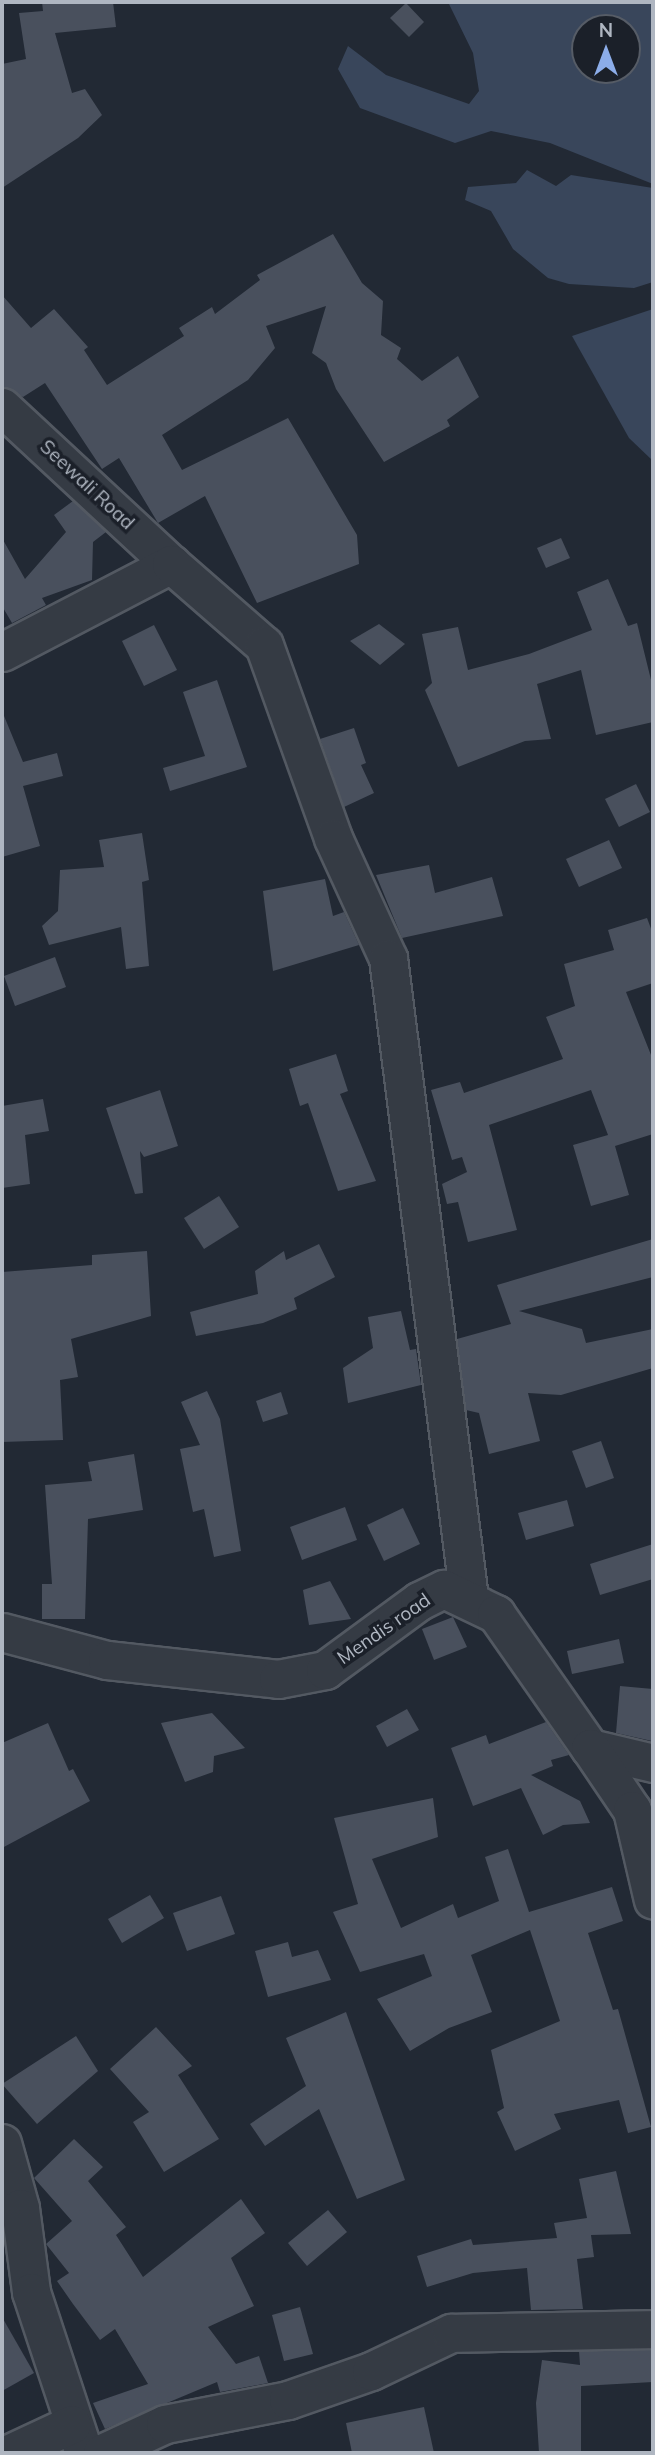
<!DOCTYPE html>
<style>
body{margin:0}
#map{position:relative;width:655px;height:2455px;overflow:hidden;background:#222934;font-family:Mulish,sans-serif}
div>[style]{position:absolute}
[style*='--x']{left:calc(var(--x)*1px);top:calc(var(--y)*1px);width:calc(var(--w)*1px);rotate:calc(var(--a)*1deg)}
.water>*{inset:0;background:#39465b}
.building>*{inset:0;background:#49505d}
.roads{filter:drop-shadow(2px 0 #535962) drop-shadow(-2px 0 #535962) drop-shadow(0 2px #535962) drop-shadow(0 -2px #535962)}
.minor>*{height:37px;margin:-18.5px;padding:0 18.5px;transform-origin:18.5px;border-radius:18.5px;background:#353b44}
span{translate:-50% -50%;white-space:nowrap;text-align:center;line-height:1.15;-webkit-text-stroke:7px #1b2029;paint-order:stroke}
.street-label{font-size:19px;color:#afb6c1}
.frame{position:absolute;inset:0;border:4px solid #afb6c1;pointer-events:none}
.north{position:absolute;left:571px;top:14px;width:70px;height:70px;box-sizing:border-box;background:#1b2029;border:2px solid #565c66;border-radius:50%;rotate:0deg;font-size:19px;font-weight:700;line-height:28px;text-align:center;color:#afb6c1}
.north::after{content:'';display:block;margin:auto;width:24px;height:32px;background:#8cade9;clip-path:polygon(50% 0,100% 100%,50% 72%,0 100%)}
</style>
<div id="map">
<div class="water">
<i style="clip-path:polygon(evenodd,448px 2px,653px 2px,653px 184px,550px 143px,491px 131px,455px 143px,360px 108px,338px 69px,348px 46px,386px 75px,469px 104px,479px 91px,473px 53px,448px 2px,585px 28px,627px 28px,627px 70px,585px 70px,585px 28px)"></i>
<i style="clip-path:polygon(527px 170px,556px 186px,571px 175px,653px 188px,653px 282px,634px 288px,569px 284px,548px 278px,513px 249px,491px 211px,465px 200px,468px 187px,516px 183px)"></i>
<i style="clip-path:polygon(653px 309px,653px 461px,629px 438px,572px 336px)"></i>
</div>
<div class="building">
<i style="clip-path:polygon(42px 2px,113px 2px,116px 27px,55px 33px,72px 93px,85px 89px,102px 115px,78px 138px,2px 188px,2px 64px,26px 59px,19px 13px,43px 11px)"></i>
<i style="clip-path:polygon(406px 3px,424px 22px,409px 37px,390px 18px)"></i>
<i style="clip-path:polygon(333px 234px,362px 283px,383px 301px,381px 335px,401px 348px,397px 359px,422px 381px,458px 356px,479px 397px,447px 420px,450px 426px,384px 462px,336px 389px,326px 363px,312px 353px,326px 306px,266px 326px,275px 348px,248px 380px,162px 435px,182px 470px,288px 418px,357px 535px,359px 564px,257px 603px,205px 496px,158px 523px,119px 458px,102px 469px,45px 383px,23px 397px,2px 387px,2px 295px,31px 328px,54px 309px,88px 347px,84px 350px,107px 385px,184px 336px,179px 328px,212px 307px,215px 314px,260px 280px,257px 275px)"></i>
<i style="clip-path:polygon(73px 501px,106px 532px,93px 542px,92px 580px,42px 598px,46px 605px,12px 623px,2px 606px,2px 538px,25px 579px,66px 532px,54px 515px)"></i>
<i style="clip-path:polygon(561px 538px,570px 558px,546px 568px,537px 548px)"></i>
<i style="clip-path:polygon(608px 579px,628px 626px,637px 623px,653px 688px,653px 722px,596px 735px,581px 670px,537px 684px,551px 739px,525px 741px,458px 767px,425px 690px,432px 683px,422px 634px,458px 627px,468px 670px,529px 654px,592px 630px,577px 592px)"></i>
<i style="clip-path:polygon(379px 624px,405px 644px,380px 665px,350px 641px)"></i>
<i style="clip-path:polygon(154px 625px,177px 670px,144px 686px,122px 641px)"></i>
<i style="clip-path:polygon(217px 680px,247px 767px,170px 791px,163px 768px,205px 756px,183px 692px)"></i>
<i style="clip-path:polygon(2px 711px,23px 762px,57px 753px,63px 776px,23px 786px,40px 846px,2px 857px)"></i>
<i style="clip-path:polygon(354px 728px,366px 763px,361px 765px,374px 793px,344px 807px,320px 739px)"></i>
<i style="clip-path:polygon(636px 784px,650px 812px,619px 827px,605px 799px)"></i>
<i style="clip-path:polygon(142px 833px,149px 880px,142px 882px,149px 966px,126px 969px,121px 927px,49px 945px,42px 926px,58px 911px,60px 870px,104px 867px,99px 840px)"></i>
<i style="clip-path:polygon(609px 840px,622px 868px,579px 887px,566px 859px)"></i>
<i style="clip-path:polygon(429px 865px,435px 893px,492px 877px,503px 916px,402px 938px,376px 875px)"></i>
<i style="clip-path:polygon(325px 879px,333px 916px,344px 912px,359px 945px,273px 971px,263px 891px)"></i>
<i style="clip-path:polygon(647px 918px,653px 934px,653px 983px,626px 992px,653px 1060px,653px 1134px,615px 1146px,629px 1195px,591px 1206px,573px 1145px,608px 1135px,591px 1090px,489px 1125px,517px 1230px,468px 1242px,458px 1202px,447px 1204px,442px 1184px,467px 1172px,462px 1157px,452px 1160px,431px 1090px,460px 1082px,464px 1093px,563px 1059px,546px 1017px,575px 1006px,564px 964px,614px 950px,608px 930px)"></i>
<i style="clip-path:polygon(55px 957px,66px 987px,15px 1006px,4px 976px)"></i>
<i style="clip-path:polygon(336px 1054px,348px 1091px,340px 1094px,376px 1181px,338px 1191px,308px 1103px,300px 1106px,289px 1069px)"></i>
<i style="clip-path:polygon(160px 1090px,178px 1146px,144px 1157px,140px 1151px,143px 1193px,135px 1194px,106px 1108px)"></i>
<i style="clip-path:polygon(43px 1099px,49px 1131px,25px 1135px,30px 1184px,2px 1188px,2px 1106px)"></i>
<i style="clip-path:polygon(219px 1196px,239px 1227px,204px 1249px,184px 1218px)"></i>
<i style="clip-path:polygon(653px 1239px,653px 1277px,519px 1311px,582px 1329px,586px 1343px,653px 1329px,653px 1368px,561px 1395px,528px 1393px,540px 1441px,489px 1454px,479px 1413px,466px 1410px,457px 1339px,511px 1324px,497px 1285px)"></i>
<i style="clip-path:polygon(319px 1244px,335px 1277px,294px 1298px,297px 1309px,263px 1323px,196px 1336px,190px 1312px,258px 1294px,255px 1271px,284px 1251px,286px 1260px)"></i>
<i style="clip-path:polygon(147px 1251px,151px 1316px,71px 1339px,78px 1377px,60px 1380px,63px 1440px,2px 1442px,2px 1272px,92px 1265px,92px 1255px)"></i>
<i style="clip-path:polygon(401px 1311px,410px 1350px,416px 1349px,421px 1385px,348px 1403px,343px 1368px,373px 1348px,368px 1317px)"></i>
<i style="clip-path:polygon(207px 1391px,220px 1419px,241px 1551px,214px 1557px,204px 1509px,193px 1512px,180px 1449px,200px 1445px,181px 1402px)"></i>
<i style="clip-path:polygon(281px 1392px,288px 1414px,263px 1422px,256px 1401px)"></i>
<i style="clip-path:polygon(601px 1441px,614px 1478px,586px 1488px,572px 1451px)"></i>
<i style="clip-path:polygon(134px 1454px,143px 1510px,88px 1519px,85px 1619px,42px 1619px,42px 1584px,52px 1584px,45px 1485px,92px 1481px,88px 1462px)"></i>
<i style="clip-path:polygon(567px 1500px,574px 1526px,526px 1540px,518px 1513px)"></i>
<i style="clip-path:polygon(345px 1507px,357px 1540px,302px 1560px,290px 1527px)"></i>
<i style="clip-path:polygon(403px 1508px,420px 1544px,384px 1561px,367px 1525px)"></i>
<i style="clip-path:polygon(653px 1544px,653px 1579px,600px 1595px,590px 1564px)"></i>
<i style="clip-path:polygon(330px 1581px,351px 1619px,309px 1625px,303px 1590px)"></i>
<i style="clip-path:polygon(453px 1617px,467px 1647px,434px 1660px,422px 1629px)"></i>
<i style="clip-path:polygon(619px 1639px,624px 1663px,572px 1674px,567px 1651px)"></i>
<i style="clip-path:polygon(620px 1686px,653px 1689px,652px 1741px,616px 1733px)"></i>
<i style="clip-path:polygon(407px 1709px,419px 1730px,387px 1747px,376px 1726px)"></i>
<i style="clip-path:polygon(212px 1713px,245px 1748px,214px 1756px,213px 1772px,185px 1782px,161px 1723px)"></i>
<i style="clip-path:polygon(546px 1722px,569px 1755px,551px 1760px,553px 1766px,531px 1775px,580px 1801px,590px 1823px,563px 1825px,543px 1835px,521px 1788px,473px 1806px,451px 1748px,486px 1735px,489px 1744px)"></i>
<i style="clip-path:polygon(48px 1723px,69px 1771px,73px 1769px,90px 1801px,2px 1848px,2px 1743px)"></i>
<i style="clip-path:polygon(433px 1798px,438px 1837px,372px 1859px,401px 1928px,453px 1904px,458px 1918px,499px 1901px,485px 1857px,508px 1849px,529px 1912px,612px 1887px,623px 1921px,588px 1933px,613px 2010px,618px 2009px,651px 2127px,628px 2133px,619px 2100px,554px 2114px,561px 2129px,515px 2151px,497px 2112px,504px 2108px,491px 2050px,560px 2021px,530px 1930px,471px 1955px,492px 2012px,449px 2028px,410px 2051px,377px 1999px,432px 1976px,424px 1954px,360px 1972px,333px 1912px,358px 1904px,334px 1818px)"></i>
<i style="clip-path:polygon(150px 1895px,164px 1918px,122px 1943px,108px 1919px)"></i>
<i style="clip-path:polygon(221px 1896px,235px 1934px,187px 1951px,173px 1913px)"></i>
<i style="clip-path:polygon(288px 1942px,292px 1957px,318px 1950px,331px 1980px,268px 1997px,255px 1951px)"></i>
<i style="clip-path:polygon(346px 2012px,405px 2180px,357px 2199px,319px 2109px,265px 2146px,250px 2124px,306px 2086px,286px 2038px)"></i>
<i style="clip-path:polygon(156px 2027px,192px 2066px,178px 2075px,219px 2139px,164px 2172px,133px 2122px,149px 2112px,110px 2069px)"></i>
<i style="clip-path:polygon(76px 2036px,98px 2071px,37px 2124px,2px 2084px)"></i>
<i style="clip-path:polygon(74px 2139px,103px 2167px,88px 2181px,126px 2227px,116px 2235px,143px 2277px,241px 2199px,265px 2233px,231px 2258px,254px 2306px,208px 2327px,236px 2364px,259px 2356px,268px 2383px,220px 2392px,217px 2382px,105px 2429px,93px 2403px,148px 2384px,115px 2329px,100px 2340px,73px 2304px,57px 2281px,69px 2273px,46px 2244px,72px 2221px,34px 2178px)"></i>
<i style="clip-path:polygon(616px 2171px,631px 2234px,591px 2235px,594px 2257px,577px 2259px,583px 2309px,531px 2310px,527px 2268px,473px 2273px,427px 2287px,417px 2256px,471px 2239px,473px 2245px,557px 2238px,554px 2223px,587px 2218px,579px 2179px)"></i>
<i style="clip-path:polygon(328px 2210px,347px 2232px,307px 2266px,288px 2243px)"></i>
<i style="clip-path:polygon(300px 2307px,313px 2354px,284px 2361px,272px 2315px)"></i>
<i style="clip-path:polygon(2px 2317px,34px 2373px,2px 2391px)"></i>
<i style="clip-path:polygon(653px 2350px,653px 2382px,581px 2386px,581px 2453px,539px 2453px,536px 2403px,542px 2360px,580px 2365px,579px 2351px)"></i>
<i style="clip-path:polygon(424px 2407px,434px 2453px,352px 2453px,346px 2423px)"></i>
</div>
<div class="roads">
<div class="minor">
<i style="--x:2;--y:407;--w:231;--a:42.9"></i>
<i style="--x:2;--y:652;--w:191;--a:-27.5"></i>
<i style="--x:171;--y:564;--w:123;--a:41.1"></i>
<i style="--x:264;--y:645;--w:205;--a:70.3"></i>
<i style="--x:333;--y:838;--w:132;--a:65.4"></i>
<i style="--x:388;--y:958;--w:645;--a:82.79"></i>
<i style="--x:2;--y:1632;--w:109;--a:14.9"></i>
<i style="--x:107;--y:1660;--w:172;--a:6.3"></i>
<i style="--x:278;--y:1679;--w:48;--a:-10.8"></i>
<i style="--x:325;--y:1670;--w:117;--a:-36.3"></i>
<i style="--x:419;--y:1601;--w:28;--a:-26"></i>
<i style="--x:444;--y:1589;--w:58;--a:25.7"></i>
<i style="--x:496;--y:1614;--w:164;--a:55"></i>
<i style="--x:590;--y:1748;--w:65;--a:13.4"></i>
<i style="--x:590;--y:1748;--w:75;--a:55.9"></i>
<i style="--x:632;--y:1810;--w:92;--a:76.9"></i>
<i style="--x:2;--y:2143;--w:67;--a:74.5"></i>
<i style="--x:20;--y:2208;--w:85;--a:82.5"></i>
<i style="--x:31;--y:2292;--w:169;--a:71.8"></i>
<i style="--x:10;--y:2453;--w:68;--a:-25.1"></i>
<i style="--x:102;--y:2453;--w:69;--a:-24.7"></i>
<i style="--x:165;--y:2424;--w:125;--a:-11"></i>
<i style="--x:288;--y:2400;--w:88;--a:-19.3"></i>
<i style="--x:371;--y:2371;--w:89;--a:-25.4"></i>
<i style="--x:451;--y:2333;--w:202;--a:-1.1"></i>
</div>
</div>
<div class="street-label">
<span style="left:87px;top:485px;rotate:43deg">Seewali Road</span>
<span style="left:384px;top:1629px;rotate:-35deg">Mendis road</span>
</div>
<div class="frame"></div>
<div class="north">N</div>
</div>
